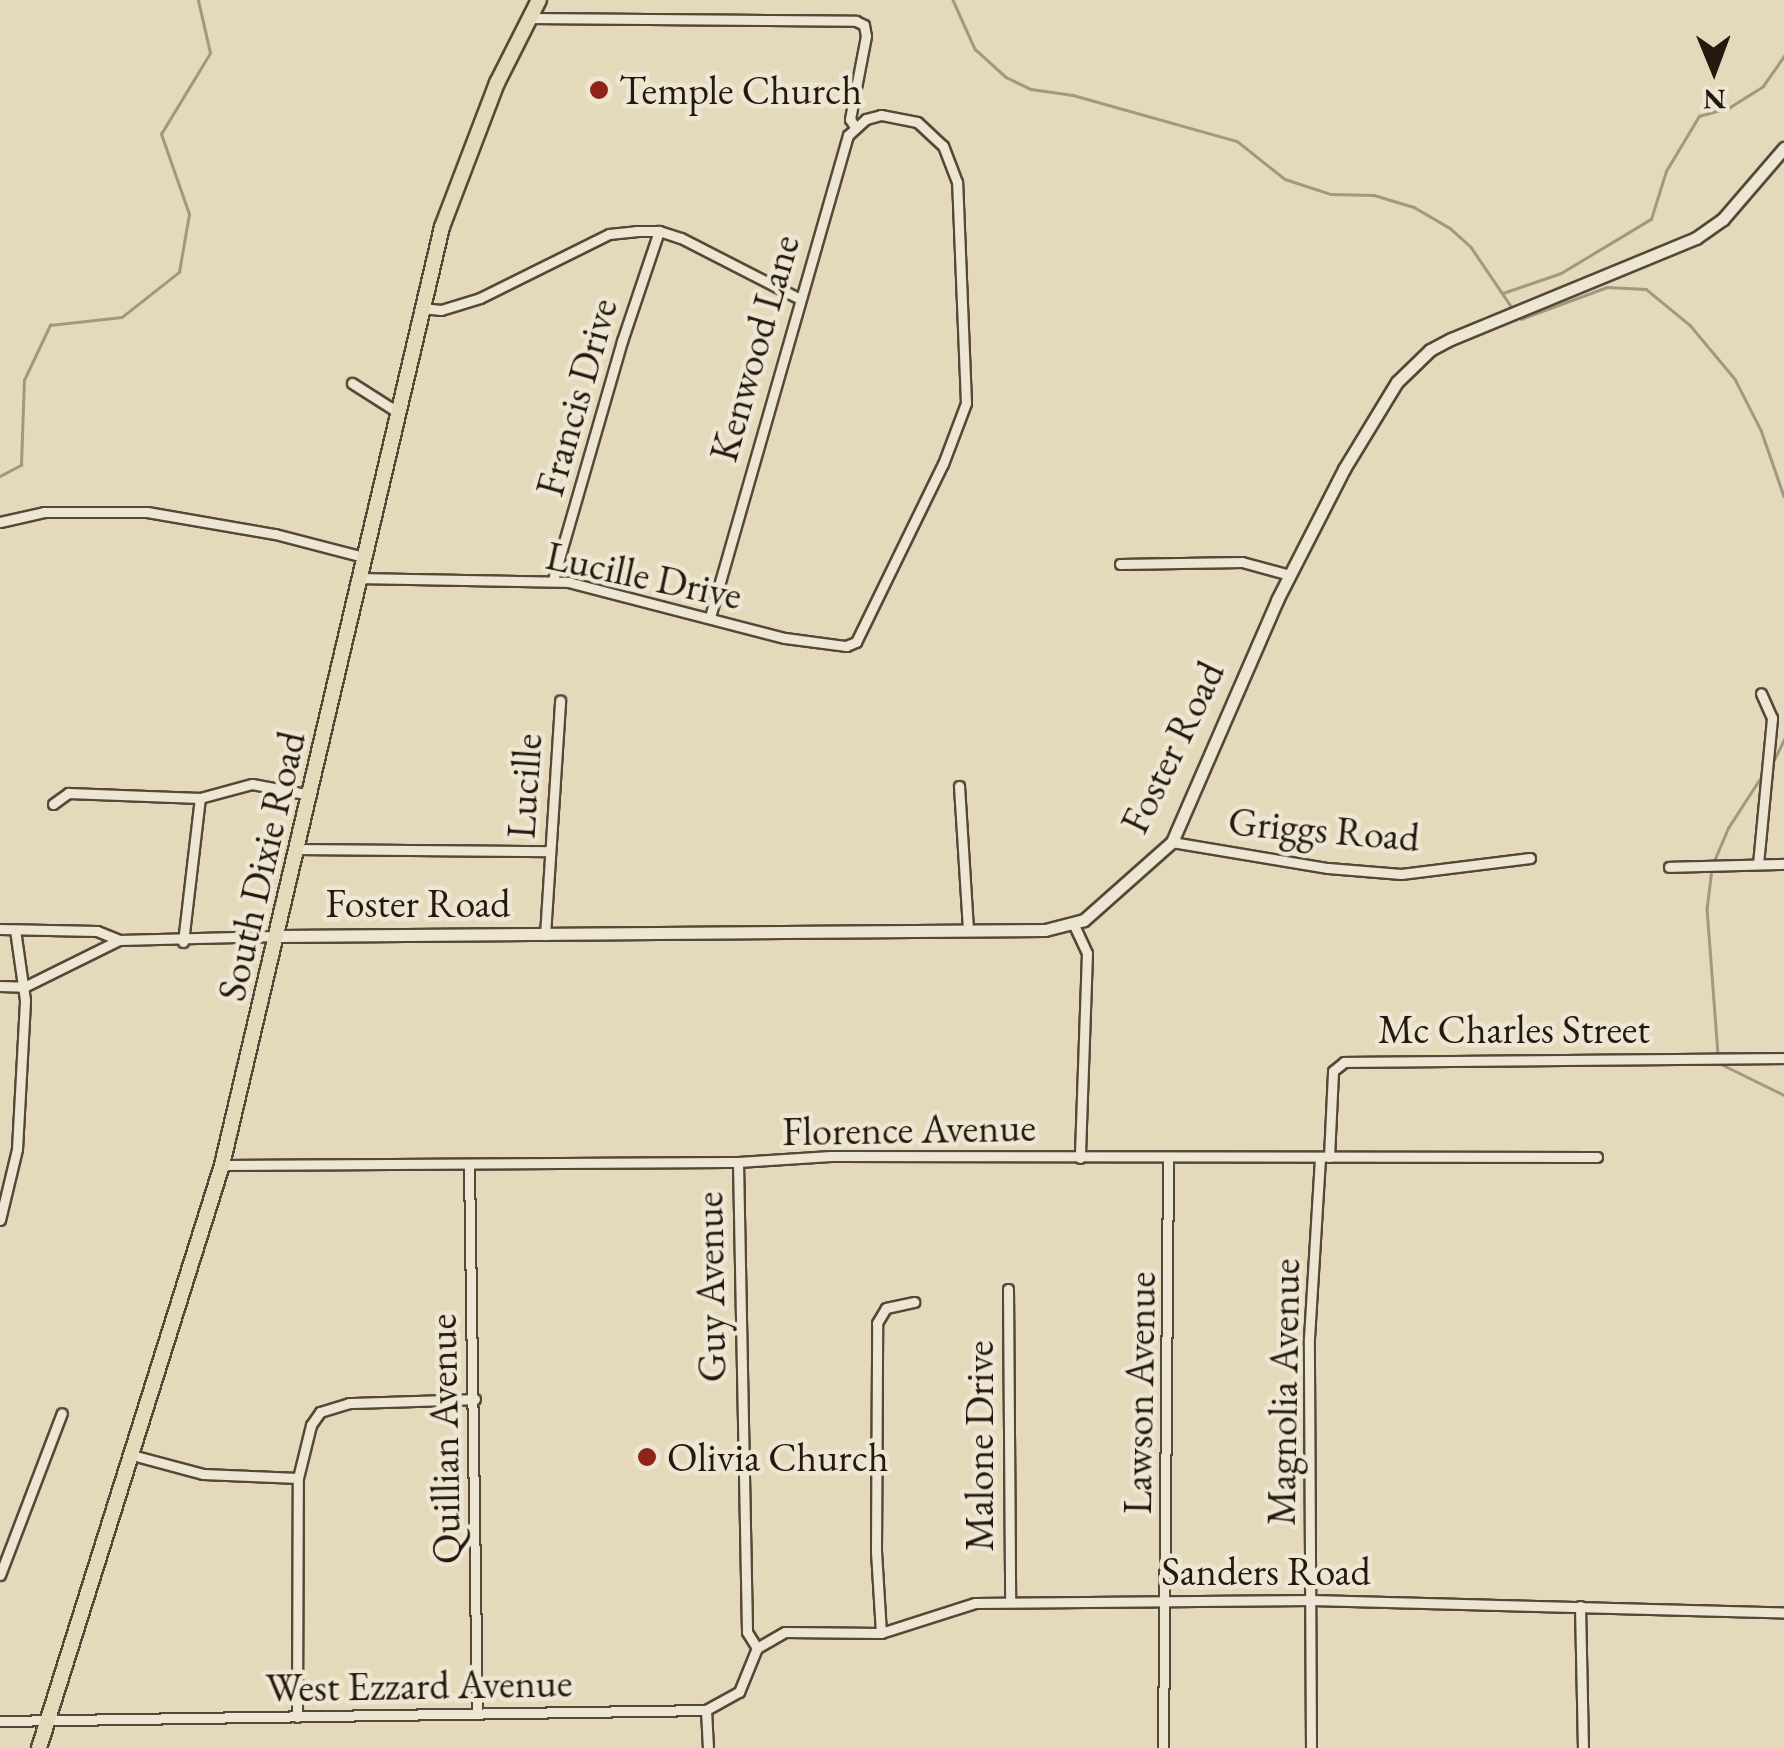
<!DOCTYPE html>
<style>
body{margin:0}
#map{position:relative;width:1784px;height:1748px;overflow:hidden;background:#e4d9ba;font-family:"EB Garamond",serif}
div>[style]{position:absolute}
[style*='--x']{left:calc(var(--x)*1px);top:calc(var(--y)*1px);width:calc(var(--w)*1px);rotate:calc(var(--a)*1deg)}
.stream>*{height:2.5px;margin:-1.25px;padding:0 1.25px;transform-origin:1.25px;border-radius:1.25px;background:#a39780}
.roads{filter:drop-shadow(2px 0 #554839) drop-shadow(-2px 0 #554839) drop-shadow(0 2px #554839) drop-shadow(0 -2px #554839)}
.minor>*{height:9px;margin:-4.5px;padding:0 4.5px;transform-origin:4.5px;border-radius:4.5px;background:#ede6d2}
.tertiary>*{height:11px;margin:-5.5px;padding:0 5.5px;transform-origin:5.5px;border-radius:5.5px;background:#ede6d2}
.primary>*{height:14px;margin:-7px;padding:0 7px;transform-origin:7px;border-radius:7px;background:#e4d9ba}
.dots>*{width:28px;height:28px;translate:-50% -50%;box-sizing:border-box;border:5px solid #ede6d2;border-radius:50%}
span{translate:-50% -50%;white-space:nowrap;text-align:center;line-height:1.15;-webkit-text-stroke:9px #ede6d2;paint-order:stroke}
.poi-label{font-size:40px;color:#25180e}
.left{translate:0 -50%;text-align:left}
.street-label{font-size:40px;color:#25180e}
.north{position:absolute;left:1664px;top:20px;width:100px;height:100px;-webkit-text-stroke:8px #ede6d2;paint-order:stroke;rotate:179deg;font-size:28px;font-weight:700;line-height:40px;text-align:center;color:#25180e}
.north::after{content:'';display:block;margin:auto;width:35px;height:45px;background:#25180e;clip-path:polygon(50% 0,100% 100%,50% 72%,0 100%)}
</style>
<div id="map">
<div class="stream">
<i style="--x:953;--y:0;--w:54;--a:65.8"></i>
<i style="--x:975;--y:49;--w:42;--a:42.1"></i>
<i style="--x:1006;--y:77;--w:28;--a:26"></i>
<i style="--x:1031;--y:89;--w:42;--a:8.1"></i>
<i style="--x:1073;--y:95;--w:170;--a:15.7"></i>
<i style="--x:1237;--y:141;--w:61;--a:38.4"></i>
<i style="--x:1285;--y:179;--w:48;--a:18.1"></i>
<i style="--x:1331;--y:194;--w:43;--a:1.3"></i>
<i style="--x:1374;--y:195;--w:42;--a:16.7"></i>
<i style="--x:1414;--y:207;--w:42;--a:30.3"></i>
<i style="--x:1450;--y:228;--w:28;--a:42"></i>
<i style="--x:1471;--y:247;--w:71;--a:55.9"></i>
<i style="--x:1503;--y:293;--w:61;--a:-19"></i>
<i style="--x:1561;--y:273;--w:105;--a:-31"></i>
<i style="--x:1651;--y:219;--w:50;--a:-72.6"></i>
<i style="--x:1666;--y:171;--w:64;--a:-59"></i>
<i style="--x:1699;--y:116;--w:32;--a:-16"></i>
<i style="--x:1730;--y:107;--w:39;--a:-32"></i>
<i style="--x:1763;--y:86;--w:37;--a:-55"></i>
<i style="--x:1521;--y:319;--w:92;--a:-20.4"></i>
<i style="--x:1607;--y:287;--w:39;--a:3"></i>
<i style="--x:1646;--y:289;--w:57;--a:39.3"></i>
<i style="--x:1690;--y:325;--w:70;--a:50.2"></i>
<i style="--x:1735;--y:379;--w:57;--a:63"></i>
<i style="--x:1761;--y:430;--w:70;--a:70.8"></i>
<i style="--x:0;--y:476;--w:24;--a:-28"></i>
<i style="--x:21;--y:465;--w:85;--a:-88"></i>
<i style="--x:24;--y:380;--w:61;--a:-64.7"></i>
<i style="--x:50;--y:325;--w:72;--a:-6.3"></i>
<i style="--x:122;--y:317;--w:73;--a:-38.3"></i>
<i style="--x:179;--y:272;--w:59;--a:-80.2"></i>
<i style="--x:189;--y:214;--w:85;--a:-109.3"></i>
<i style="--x:161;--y:134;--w:95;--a:-58.8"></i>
<i style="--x:210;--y:53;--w:54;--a:-102.8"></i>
<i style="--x:1770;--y:768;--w:32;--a:-64"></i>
<i style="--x:1714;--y:861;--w:36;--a:-67"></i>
<i style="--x:1728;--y:828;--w:61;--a:-57.1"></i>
<i style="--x:1712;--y:869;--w:39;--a:97"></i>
<i style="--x:1707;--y:908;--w:147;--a:85.7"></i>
<i style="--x:1719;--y:1063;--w:72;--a:26.2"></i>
</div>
<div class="roads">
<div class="minor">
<i style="--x:530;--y:18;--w:326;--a:0.5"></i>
<i style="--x:856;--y:21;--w:9;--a:27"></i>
<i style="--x:864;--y:25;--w:11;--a:80"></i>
<i style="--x:866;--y:36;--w:85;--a:100.9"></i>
<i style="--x:850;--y:119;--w:9;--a:58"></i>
<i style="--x:422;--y:308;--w:19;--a:6"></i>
<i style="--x:441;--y:310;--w:41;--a:-17.1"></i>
<i style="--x:480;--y:298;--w:144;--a:-26.4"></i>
<i style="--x:609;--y:234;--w:27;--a:-6"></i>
<i style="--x:636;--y:231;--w:23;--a:0"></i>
<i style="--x:659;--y:231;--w:23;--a:18"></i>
<i style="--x:681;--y:238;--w:131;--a:27.1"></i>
<i style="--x:352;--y:383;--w:52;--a:32.5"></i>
<i style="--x:0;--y:522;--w:45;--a:-12.8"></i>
<i style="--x:44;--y:512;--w:103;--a:0"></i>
<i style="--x:147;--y:512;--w:130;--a:9.8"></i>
<i style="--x:275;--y:534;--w:92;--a:14.5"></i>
<i style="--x:1120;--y:564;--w:122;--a:-0.9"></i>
<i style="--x:1242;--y:562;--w:50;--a:15.2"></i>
<i style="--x:361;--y:578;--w:207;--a:1.1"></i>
<i style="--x:568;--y:582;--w:224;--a:14.5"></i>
<i style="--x:785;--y:638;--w:62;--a:7.5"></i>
<i style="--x:846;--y:646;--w:11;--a:-22"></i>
<i style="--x:856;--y:642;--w:198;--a:-64"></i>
<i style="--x:943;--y:464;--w:65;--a:-69.3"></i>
<i style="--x:966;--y:403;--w:221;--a:-92.3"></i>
<i style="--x:957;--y:182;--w:39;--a:-111"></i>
<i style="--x:943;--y:146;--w:35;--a:-137"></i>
<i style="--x:917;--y:122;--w:37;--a:-169"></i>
<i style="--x:881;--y:115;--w:16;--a:165"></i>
<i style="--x:866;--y:119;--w:24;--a:138"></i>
<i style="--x:848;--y:135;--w:501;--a:105.98"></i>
<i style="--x:553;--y:580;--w:249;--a:-73.9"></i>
<i style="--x:622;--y:341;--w:116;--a:-71.4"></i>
<i style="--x:959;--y:786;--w:145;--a:86.4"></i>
<i style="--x:53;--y:804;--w:19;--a:-36"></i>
<i style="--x:68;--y:793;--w:132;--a:2.2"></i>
<i style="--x:200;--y:798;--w:54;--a:-15.1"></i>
<i style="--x:252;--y:784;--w:60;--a:10.6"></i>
<i style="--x:1172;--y:842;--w:158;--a:9.5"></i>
<i style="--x:1328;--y:868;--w:73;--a:4.7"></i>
<i style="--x:1401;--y:874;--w:130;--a:-7.1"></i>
<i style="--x:300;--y:849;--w:250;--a:0.5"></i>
<i style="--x:1758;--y:864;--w:147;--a:-84.5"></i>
<i style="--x:1772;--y:718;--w:27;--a:-114"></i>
<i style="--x:1669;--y:867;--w:115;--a:-1.5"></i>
<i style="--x:1073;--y:923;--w:33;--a:65"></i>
<i style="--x:1087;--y:953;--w:205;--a:92"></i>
<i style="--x:0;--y:929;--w:97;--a:1.2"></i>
<i style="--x:97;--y:931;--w:24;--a:22"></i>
<i style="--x:119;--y:940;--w:157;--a:-1.5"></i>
<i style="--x:545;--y:935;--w:235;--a:-86.3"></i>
<i style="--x:183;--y:942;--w:145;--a:-83.3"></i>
<i style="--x:0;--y:986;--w:24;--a:2"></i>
<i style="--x:24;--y:987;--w:106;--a:-26.3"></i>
<i style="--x:1329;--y:1157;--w:86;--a:-87.3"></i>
<i style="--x:1333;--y:1071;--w:14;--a:-39"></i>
<i style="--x:1344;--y:1062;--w:440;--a:-0.5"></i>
<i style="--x:738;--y:1162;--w:470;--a:88.9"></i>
<i style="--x:747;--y:1632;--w:19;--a:58"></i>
<i style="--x:469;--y:1164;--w:549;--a:89.17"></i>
<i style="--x:222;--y:1165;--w:516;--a:-0.33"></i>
<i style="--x:738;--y:1162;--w:93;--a:-3.7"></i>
<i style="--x:831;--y:1156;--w:766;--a:0.07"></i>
<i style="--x:0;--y:1220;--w:73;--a:-76.5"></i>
<i style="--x:17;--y:1149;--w:149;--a:-86.9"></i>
<i style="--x:25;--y:1000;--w:71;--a:-98.1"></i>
<i style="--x:1008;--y:1289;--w:313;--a:89.6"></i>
<i style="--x:132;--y:1455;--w:73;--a:15"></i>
<i style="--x:203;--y:1474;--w:95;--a:2.4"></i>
<i style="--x:0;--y:1575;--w:173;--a:-69.1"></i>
<i style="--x:1580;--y:1606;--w:142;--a:88.8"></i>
<i style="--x:881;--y:1633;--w:82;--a:-93.5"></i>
<i style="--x:876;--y:1551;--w:228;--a:-89.7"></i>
<i style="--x:877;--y:1323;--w:17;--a:-59"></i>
<i style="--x:886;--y:1308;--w:29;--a:-12"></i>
<i style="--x:757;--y:1648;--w:32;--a:-30"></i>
<i style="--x:785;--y:1632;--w:96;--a:0.6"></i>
<i style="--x:881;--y:1633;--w:99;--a:-17.7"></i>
<i style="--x:975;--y:1603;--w:336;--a:-0.5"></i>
<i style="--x:1311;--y:1600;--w:473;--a:1.5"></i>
<i style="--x:706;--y:1710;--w:38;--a:87"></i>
<i style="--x:297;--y:1717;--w:239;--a:-89.8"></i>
<i style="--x:298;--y:1478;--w:55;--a:-76.2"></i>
<i style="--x:311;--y:1425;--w:16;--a:-55"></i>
<i style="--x:320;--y:1412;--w:30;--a:-17"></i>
<i style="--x:349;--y:1403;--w:126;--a:-1.8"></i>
<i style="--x:0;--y:1721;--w:706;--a:-0.89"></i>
<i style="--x:706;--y:1710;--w:38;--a:-29"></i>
<i style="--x:739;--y:1692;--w:48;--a:-67.8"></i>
<i style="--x:1163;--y:1748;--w:589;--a:-89.51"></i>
<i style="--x:1311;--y:1748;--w:410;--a:-90.3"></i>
<i style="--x:1309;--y:1338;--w:181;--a:-86.5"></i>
</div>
<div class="tertiary">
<i style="--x:279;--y:936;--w:766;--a:-0.45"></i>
<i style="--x:1045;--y:930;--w:40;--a:-14.4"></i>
<i style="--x:1084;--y:920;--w:118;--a:-41.6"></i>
<i style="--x:1172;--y:842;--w:264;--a:-66.5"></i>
<i style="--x:1277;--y:600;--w:147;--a:-62.9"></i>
<i style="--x:1344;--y:469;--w:102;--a:-58.7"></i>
<i style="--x:1397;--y:382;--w:46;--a:-44.1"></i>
<i style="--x:1430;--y:350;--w:24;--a:-28"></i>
<i style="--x:1451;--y:339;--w:265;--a:-22.4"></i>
<i style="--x:1696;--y:238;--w:33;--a:-35"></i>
<i style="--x:1723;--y:219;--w:94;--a:-49.3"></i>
</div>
<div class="primary">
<i style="--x:39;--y:1748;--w:611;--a:-72.57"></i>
<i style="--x:222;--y:1165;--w:963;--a:-76.8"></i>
<i style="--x:442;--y:227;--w:154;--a:-69.1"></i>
<i style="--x:497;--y:83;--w:93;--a:-63.2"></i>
</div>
</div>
<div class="dots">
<i style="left:599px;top:90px;background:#8f2418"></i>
<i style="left:647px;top:1457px;background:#8f2418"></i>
</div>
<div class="poi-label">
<span class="left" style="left:619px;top:90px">Temple Church</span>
<span class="left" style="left:667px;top:1457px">Olivia Church</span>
</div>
<div class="street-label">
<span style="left:754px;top:348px;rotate:-74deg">Kenwood Lane</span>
<span style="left:576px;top:397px;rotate:-74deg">Francis Drive</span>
<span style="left:644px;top:575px;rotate:12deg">Lucille Drive</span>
<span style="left:1172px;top:747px;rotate:-64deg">Foster Road</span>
<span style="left:524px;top:786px;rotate:-86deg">Lucille</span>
<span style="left:1324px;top:829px;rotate:5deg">Griggs Road</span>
<span style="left:261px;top:866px;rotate:-77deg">South Dixie Road</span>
<span style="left:418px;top:903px">Foster Road</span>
<span style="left:1514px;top:1029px">Mc Charles Street</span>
<span style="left:909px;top:1129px;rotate:-1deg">Florence Avenue</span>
<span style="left:710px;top:1287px;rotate:-91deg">Guy Avenue</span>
<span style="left:1283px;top:1392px;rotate:-89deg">Magnolia Avenue</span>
<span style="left:1139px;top:1393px;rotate:-89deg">Lawson Avenue</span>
<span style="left:444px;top:1439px;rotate:-91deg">Quillian Avenue</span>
<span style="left:979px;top:1446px;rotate:-90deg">Malone Drive</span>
<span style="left:1266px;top:1571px">Sanders Road</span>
<span style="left:419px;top:1685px;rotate:-1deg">West Ezzard Avenue</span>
</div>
<div class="north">N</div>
</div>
